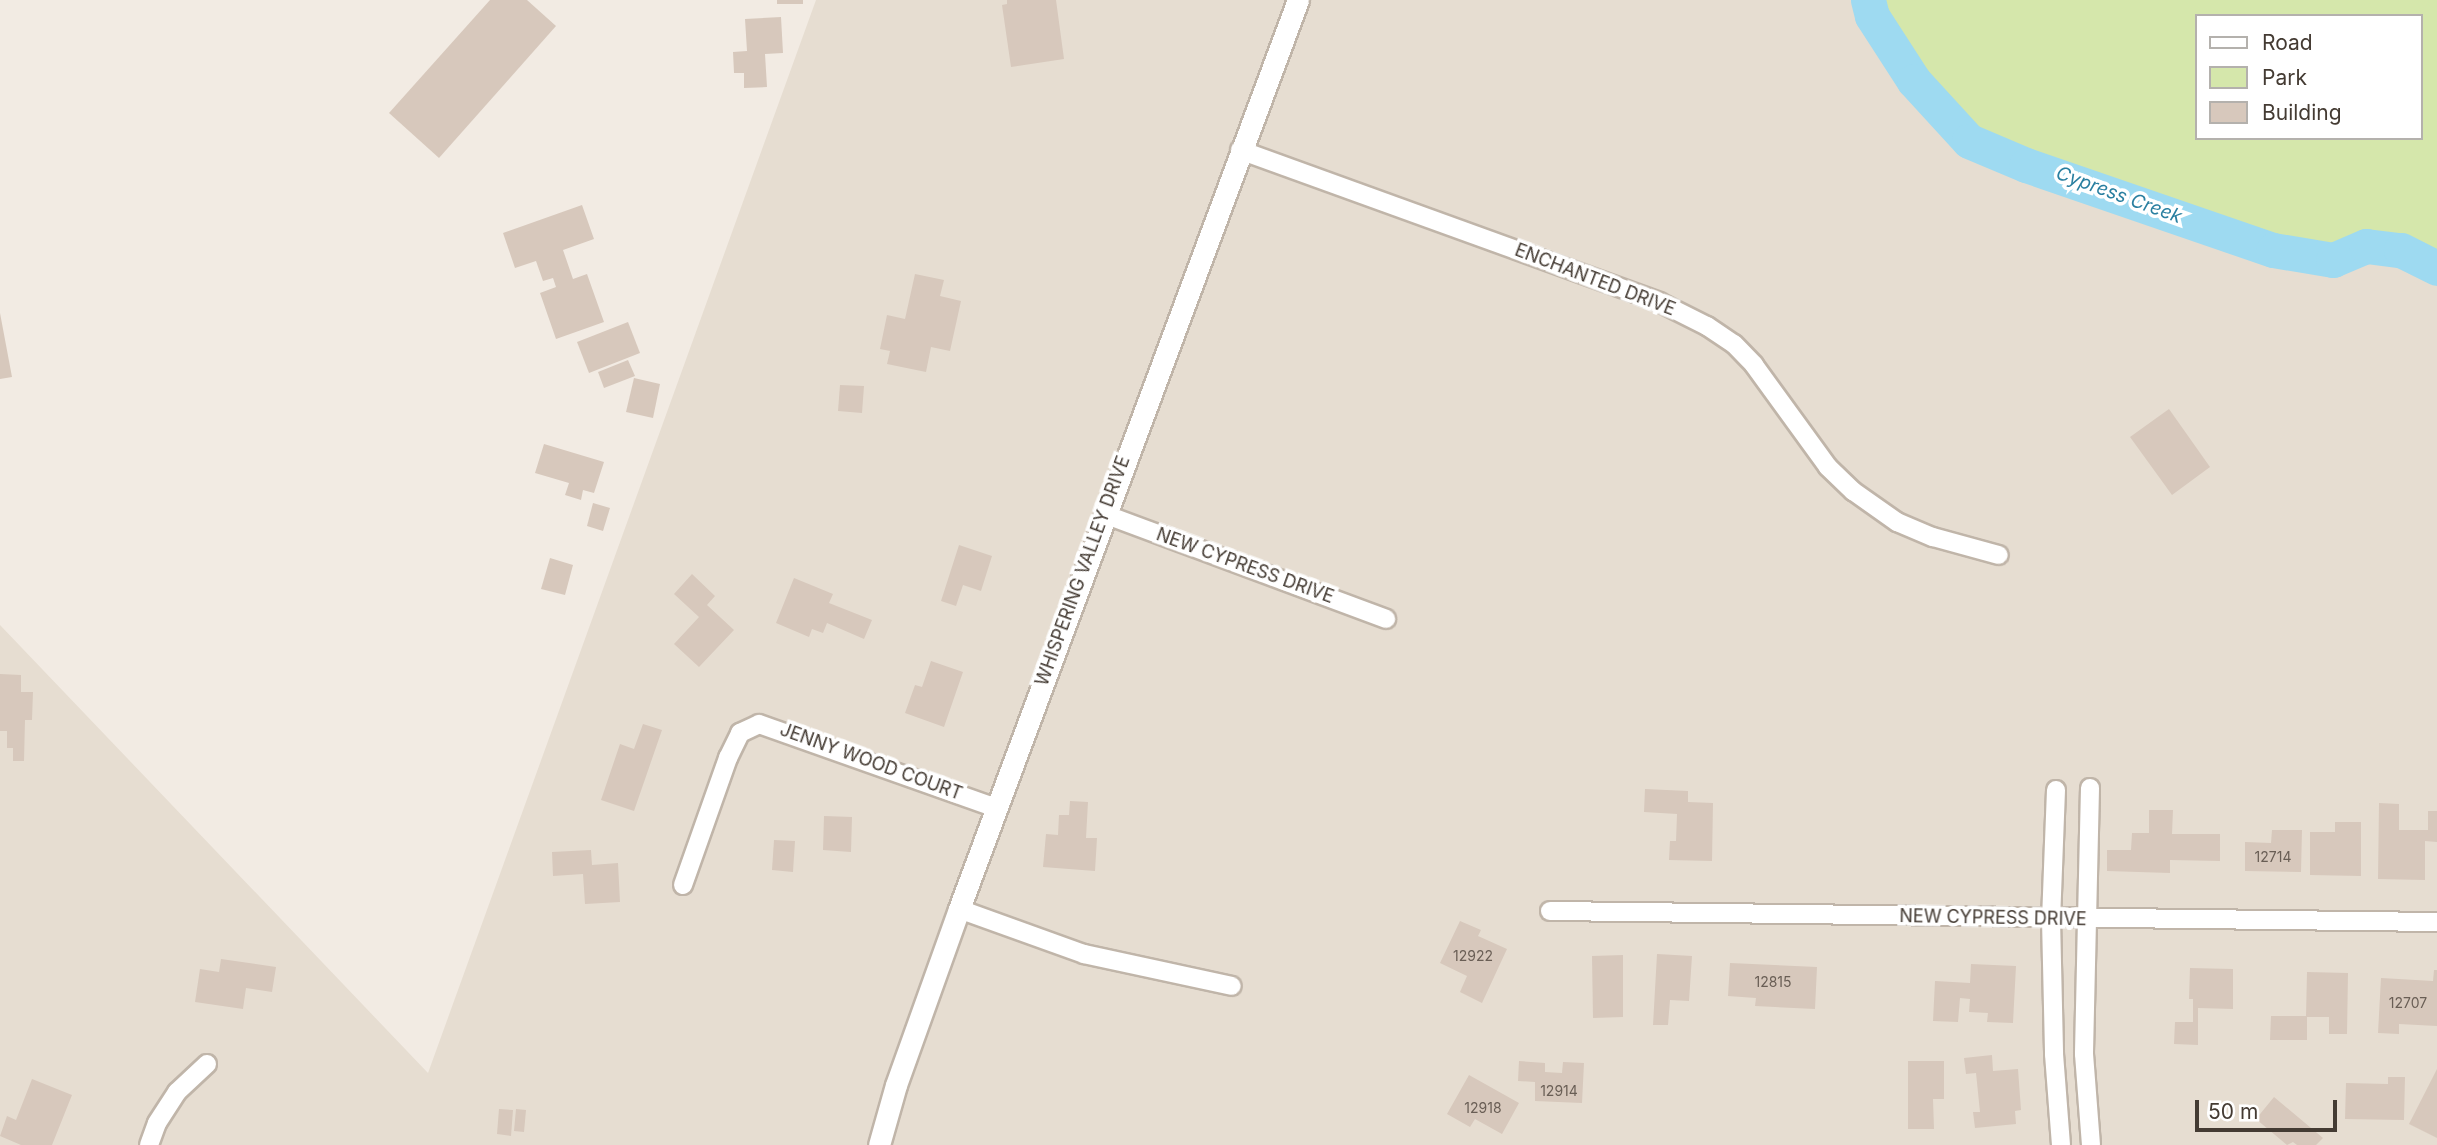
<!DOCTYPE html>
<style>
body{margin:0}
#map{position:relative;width:2437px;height:1145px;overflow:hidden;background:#f2ebe3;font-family:Inter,sans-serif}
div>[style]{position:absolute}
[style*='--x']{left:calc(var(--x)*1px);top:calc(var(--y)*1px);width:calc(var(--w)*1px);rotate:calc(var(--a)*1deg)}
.residential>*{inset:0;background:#e6ddd1}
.green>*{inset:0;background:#d5e7ab}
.river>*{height:35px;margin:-17.5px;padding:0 17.5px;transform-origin:17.5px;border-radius:17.5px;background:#9edaf1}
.building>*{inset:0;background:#d7c8bc}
.roads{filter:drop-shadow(2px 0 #c0b5a9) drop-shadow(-2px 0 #c0b5a9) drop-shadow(0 2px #c0b5a9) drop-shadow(0 -2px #c0b5a9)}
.minor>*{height:18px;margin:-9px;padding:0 9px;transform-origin:9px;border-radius:9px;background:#fff}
.tertiary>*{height:21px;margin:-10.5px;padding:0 10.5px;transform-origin:10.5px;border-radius:10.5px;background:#fff}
span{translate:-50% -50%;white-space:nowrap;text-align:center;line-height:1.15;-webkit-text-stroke:7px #fff;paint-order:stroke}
.number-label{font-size:14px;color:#695e55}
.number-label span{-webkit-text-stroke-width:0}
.street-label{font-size:18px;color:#443b33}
.water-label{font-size:19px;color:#297fa0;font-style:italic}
.legend{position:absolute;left:2195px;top:14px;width:228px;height:126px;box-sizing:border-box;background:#fff;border:2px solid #b4b1ad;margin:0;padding:9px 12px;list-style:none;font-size:21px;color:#443b33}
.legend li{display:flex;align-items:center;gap:14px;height:35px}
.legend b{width:35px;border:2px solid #b4b1ad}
.scale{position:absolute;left:2195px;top:1100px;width:142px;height:32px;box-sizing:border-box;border:4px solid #443b33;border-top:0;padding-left:9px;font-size:21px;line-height:24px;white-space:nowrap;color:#443b33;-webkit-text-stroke:5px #fff;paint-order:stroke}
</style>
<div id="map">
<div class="residential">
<i style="clip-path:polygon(816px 0,1868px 0,1872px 16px,2333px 260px,2366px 246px,2401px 250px,2437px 268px,2437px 1145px,0 1145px,0 625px,428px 1073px)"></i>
</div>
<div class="green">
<i style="clip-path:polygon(evenodd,1868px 0,2437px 0,2437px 268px,2401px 250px,2366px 246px,2333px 260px,2273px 250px,2026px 165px,1969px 141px,1914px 81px,1872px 16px,1868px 0,2197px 16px,2421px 16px,2421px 138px,2197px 138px,2197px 16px)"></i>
</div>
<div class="river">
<i style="--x:1868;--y:0;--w:16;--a:76"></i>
<i style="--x:1872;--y:16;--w:77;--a:57.1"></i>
<i style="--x:1914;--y:81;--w:81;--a:47.5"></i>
<i style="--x:1969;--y:141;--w:62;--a:22.8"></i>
<i style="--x:2026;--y:165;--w:261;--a:19"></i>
<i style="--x:2273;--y:250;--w:61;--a:9.5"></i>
<i style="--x:2333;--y:260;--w:36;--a:-23"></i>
<i style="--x:2366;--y:246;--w:35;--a:7"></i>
<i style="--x:2401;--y:250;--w:40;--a:26.6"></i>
</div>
<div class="building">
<i style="clip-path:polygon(490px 0,527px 0,556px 26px,439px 158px,389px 113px)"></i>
<i style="clip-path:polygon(777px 0,803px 0,803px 4px,777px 4px)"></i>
<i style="clip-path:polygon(1007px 0,1056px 0,1064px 59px,1011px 67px,1002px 5px,1007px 4px)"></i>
<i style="clip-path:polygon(781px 17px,783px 53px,765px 54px,767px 87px,744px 88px,744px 73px,734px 73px,733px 52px,747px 51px,745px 19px)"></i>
<i style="clip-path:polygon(582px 205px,594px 239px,563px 250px,573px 279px,587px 274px,604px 322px,556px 339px,540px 293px,556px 287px,553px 278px,543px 281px,536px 261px,515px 268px,503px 233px)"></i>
<i style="clip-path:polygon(915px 274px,944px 280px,940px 296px,961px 301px,950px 351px,931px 347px,926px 372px,887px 364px,890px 351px,880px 349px,887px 315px,905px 319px)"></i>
<i style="clip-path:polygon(0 313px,12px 377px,0 379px)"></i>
<i style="clip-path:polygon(628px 322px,640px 353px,589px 373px,577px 342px)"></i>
<i style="clip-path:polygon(628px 360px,635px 376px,604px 388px,598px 372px)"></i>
<i style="clip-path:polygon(634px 378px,660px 384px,653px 418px,626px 412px)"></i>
<i style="clip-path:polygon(840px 385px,864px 386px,862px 413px,838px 411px)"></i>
<i style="clip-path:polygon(2169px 409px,2210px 467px,2172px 495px,2130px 437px)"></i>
<i style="clip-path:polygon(544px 444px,604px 462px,594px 493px,583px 490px,581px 500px,565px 495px,569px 483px,535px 473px)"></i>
<i style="clip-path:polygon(593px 503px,610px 508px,603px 531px,587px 526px)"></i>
<i style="clip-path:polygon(959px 545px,992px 556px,981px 591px,963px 585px,956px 606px,941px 601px)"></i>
<i style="clip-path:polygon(550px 558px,573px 565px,565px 595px,541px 589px)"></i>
<i style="clip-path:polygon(692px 574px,715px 596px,707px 605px,734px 630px,699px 667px,674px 644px,699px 617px,674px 594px)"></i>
<i style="clip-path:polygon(794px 578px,833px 594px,829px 603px,872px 620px,864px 639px,827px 623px,823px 633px,812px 629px,809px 637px,776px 623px)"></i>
<i style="clip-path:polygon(931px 661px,963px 672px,944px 727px,905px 713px,915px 685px,922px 687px)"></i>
<i style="clip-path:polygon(0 674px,21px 675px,21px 692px,33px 692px,32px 720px,25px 720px,24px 761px,13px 761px,13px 748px,7px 748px,7px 731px,0 731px)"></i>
<i style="clip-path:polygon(643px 724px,662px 730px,634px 811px,601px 800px,620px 744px,634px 749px)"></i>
<i style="clip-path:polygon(1645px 789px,1688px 791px,1688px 802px,1713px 803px,1712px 861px,1669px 860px,1670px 841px,1676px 841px,1677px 814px,1644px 812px)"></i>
<i style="clip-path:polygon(1070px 801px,1088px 802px,1086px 838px,1097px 838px,1095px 871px,1043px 867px,1046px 834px,1058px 835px,1059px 815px,1069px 815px)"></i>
<i style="clip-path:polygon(2379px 803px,2399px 804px,2399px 830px,2428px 830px,2428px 811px,2437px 811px,2437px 842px,2425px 841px,2425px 880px,2378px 879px)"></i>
<i style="clip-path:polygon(2149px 810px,2173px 810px,2172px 834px,2220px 834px,2220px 861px,2170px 860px,2170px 873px,2107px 871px,2107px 850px,2131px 850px,2132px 833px,2149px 833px)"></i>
<i style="clip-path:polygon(824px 816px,852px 817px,851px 852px,823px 850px)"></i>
<i style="clip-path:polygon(2335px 822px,2361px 822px,2361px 876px,2310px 875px,2310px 832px,2335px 832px)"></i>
<i style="clip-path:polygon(2272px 830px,2302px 830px,2301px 872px,2245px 871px,2245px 842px,2271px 843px)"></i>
<i style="clip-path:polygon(774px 840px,795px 841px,793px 872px,772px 870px)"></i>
<i style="clip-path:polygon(591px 850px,592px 865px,618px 863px,620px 902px,585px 904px,583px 874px,553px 876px,552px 852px)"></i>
<i style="clip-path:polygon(1460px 921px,1481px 930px,1478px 936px,1507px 949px,1482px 1003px,1460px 992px,1467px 976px,1440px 963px)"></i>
<i style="clip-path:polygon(1657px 954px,1692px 956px,1689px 1001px,1670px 1000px,1668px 1025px,1653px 1025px)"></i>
<i style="clip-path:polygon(1623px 955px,1623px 1017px,1593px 1018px,1592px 956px)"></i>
<i style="clip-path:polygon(221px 959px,276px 967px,272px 992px,246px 988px,243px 1009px,195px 1002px,200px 969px,219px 972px)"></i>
<i style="clip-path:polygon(1730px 963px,1817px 967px,1815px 1009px,1755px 1006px,1756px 998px,1728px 996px)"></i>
<i style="clip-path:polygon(1971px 964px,2016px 966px,2013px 1023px,1987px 1022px,1988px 1013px,1969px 1012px,1970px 999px,1960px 998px,1958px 1022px,1933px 1021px,1935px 981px,1970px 983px)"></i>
<i style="clip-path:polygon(2190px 968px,2233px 969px,2233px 1009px,2198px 1008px,2198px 1045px,2174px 1044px,2175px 1022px,2193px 1022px,2193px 999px,2189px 999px)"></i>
<i style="clip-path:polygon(2434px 970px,2437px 970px,2437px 1026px,2399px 1024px,2399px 1034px,2378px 1033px,2381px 978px,2433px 981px)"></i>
<i style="clip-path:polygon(2307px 972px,2348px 973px,2347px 1034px,2329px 1034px,2329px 1017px,2307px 1017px,2307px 1040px,2270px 1040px,2271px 1016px,2306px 1016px)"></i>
<i style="clip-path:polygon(1992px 1055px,1993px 1071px,2018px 1069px,2021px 1110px,2015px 1111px,2016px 1124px,1975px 1128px,1973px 1112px,1980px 1112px,1976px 1073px,1966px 1074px,1964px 1058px)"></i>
<i style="clip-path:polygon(1519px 1061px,1545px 1063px,1545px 1072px,1562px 1073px,1563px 1062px,1584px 1063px,1582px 1103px,1535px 1101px,1535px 1082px,1518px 1081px)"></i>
<i style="clip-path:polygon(1908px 1061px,1944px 1061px,1944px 1099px,1933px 1099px,1934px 1129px,1908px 1129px)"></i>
<i style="clip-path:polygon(2437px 1069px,2437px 1138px,2409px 1124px)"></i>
<i style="clip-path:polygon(1469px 1075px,1519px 1103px,1502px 1134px,1475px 1119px,1470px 1127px,1447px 1114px)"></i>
<i style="clip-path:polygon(2388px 1077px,2405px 1077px,2404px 1120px,2345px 1119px,2346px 1083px,2388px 1084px)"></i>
<i style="clip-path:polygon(32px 1079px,72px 1095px,52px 1145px,21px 1145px,0 1136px,7px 1116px,16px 1120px)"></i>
<i style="clip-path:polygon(2274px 1097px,2323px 1138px,2316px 1145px,2297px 1145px,2293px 1142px,2287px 1145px,2256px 1119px)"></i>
<i style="clip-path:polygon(499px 1109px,513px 1110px,511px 1136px,497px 1134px)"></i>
<i style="clip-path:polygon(516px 1109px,526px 1110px,524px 1132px,514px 1131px)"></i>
</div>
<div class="roads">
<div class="minor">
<i style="--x:1240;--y:150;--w:446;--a:19.9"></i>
<i style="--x:1659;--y:302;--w:54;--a:26.6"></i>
<i style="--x:1707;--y:326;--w:32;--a:34"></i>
<i style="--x:1734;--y:344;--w:29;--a:46"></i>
<i style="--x:1754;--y:365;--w:126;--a:54"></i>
<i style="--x:1828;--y:467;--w:35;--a:44"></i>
<i style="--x:1853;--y:491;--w:54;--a:35.2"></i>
<i style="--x:1897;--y:522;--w:39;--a:23"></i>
<i style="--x:1933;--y:537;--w:68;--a:15.3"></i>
<i style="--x:1104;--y:514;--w:301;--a:20.4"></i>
<i style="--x:2090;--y:788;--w:266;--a:91.3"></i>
<i style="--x:2084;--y:1054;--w:91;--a:85.6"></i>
<i style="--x:2056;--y:790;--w:129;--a:92.2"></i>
<i style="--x:2051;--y:919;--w:135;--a:88.7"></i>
<i style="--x:2054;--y:1054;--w:91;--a:85.6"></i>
<i style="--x:683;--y:885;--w:135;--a:-70.5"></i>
<i style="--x:728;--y:758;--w:28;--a:-64"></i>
<i style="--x:740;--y:733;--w:21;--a:-25"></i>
<i style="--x:759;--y:724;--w:251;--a:19.5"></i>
<i style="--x:959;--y:909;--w:133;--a:19.8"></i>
<i style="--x:1084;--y:954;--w:151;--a:12.2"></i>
<i style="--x:1550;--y:911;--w:887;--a:0.71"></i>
<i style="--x:149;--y:1145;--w:23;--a:-70"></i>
<i style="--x:157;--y:1123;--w:37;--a:-57"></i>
<i style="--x:177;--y:1092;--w:41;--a:-43"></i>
</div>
<div class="tertiary">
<i style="--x:879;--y:1145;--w:62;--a:-74.2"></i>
<i style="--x:896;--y:1085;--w:187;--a:-70.3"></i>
<i style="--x:959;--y:909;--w:970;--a:-69.55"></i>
</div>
</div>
<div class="number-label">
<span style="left:2273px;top:857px">12714</span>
<span style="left:1473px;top:956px">12922</span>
<span style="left:1773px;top:982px">12815</span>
<span style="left:2408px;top:1003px">12707</span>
<span style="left:1559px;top:1091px">12914</span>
<span style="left:1483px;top:1108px">12918</span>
</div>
<div class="street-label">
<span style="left:1595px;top:280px;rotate:21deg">ENCHANTED DRIVE</span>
<span style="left:1245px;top:566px;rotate:20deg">NEW CYPRESS DRIVE</span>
<span style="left:1083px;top:571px;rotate:-70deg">WHISPERING VALLEY DRIVE</span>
<span style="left:871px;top:762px;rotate:20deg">JENNY WOOD COURT</span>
<span style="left:1993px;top:918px;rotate:1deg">NEW CYPRESS DRIVE</span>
</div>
<div class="water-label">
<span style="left:2119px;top:195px;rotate:20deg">Cypress Creek</span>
</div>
<ul class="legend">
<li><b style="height:9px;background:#fff"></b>Road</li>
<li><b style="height:19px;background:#d5e7ab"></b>Park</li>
<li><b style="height:19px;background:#d7c8bc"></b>Building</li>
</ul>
<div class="scale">50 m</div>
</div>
